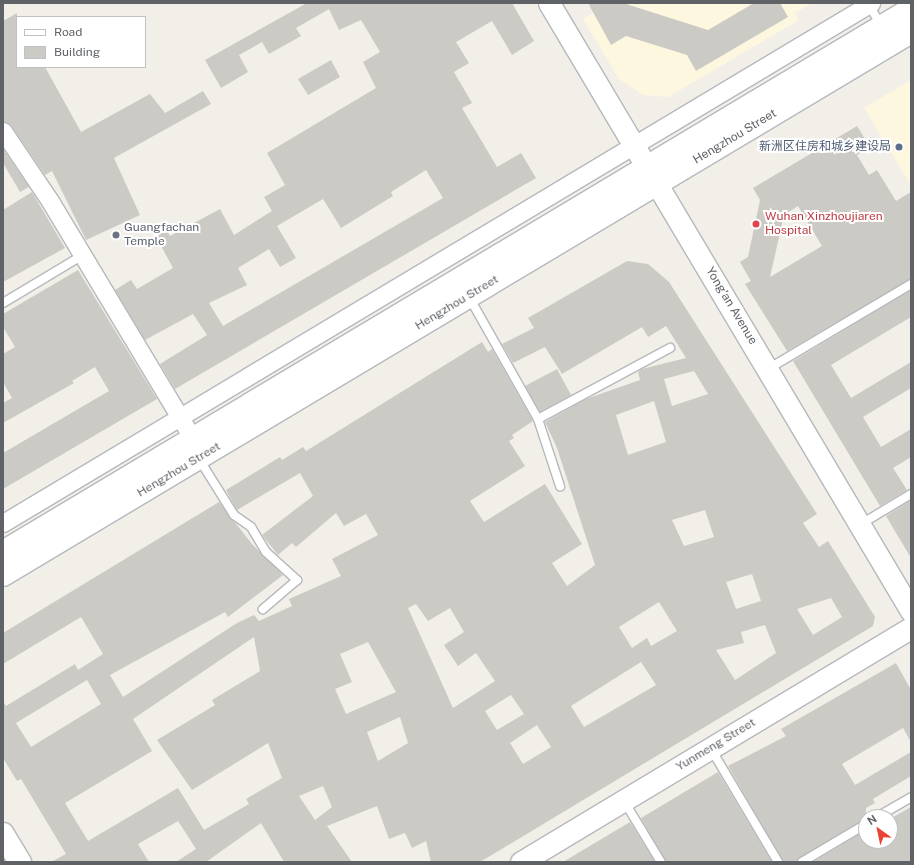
<!DOCTYPE html>
<meta charset="utf-8">
<style>
body{margin:0}
#map{position:relative;width:914px;height:865px;overflow:hidden;background:#f1efe8;font-family:"Public Sans","Noto Sans SC",sans-serif}
div>[style]{position:absolute}
[style*='--x']{left:calc(var(--x)*1px);top:calc(var(--y)*1px);width:calc(var(--w)*1px);rotate:calc(var(--a)*1deg)}
.commercial>*{inset:0;background:#fef7e0}
.building>*{inset:0;background:#cccac5}
.roads{filter:drop-shadow(1px 0 #b5b8bc) drop-shadow(-1px 0 #b5b8bc) drop-shadow(0 1px #b5b8bc) drop-shadow(0 -1px #b5b8bc)}
.service>*{height:8px;margin:-4px;padding:0 4px;transform-origin:4px;border-radius:4px;background:#fff}
.minor>*{height:17px;margin:-8.5px;padding:0 8.5px;transform-origin:8.5px;border-radius:8.5px;background:#fff}
.tertiary>*{height:21px;margin:-10.5px;padding:0 10.5px;transform-origin:10.5px;border-radius:10.5px;background:#fff}
.secondary>*{height:22px;margin:-11px;padding:0 11px;transform-origin:11px;border-radius:11px;background:#fff}
.dots>*{width:11px;height:11px;translate:-50% -50%;box-sizing:border-box;border:2px solid #fff;border-radius:50%}
span{translate:-50% -50%;white-space:nowrap;text-align:center;line-height:1.15;-webkit-text-stroke:4px #fff;paint-order:stroke}
.street-label{font-size:12px;color:#5f6368}
.service-label{font-size:12px;color:#4e5e75}
.right{translate:-100% -50%;text-align:right}
.health-label{font-size:12px;color:#be3a42}
.left{translate:0 -50%;text-align:left}
.worship-label{font-size:12px;color:#5b616d}
.frame{position:absolute;inset:0;border:4px solid #5f6368;pointer-events:none}
.legend{position:absolute;left:16px;top:16px;width:130px;height:52px;box-sizing:border-box;background:#fff;border:1px solid #bfc1c3;margin:0;padding:5px 7px;list-style:none;font-size:12px;color:#5f6368}
.legend li{display:flex;align-items:center;gap:8px;height:20px}
.legend b{width:20px;border:1px solid #bfc1c3}
.north{position:absolute;left:858px;top:809px;width:40px;height:40px;box-sizing:border-box;background:#fff;border:1px solid #bfc1c3;border-radius:50%;rotate:327deg;font-size:11px;font-weight:700;line-height:16px;text-align:center;color:#5f6368}
.north::after{content:'';display:block;margin:auto;width:14px;height:18px;background:#ea4335;clip-path:polygon(50% 0,100% 100%,50% 72%,0 100%)}
</style>
<div id="map">
<div class="commercial">
<i style="clip-path:polygon(610px 3px,812px 3px,795px 13px,799px 20px,668px 97px,643px 95px,619px 79px,583px 19px)"></i>
<i style="clip-path:polygon(911px 80px,911px 186px,864px 108px)"></i>
</div>
<div class="building">
<i style="clip-path:polygon(evenodd,307px 3px,512px 3px,534px 41px,512px 55px,492px 21px,456px 42px,469px 63px,454px 72px,472px 103px,462px 108px,497px 167px,521px 153px,536px 178px,175px 389px,160px 364px,207px 335px,193px 314px,145px 340px,115px 290px,131px 280px,137px 289px,173px 268px,152px 229px,163px 223px,170px 236px,220px 209px,234px 235px,272px 211px,264px 197px,285px 185px,267px 153px,376px 88px,363px 62px,380px 52px,361px 20px,339px 30px,329px 9px,296px 28px,301px 36px,269px 54px,262px 42px,239px 55px,248px 72px,221px 88px,205px 60px,307px 3px,426px 170px,443px 198px,223px 326px,209px 303px,247px 285px,238px 268px,269px 249px,280px 267px,296px 258px,277px 226px,323px 199px,341px 228px,393px 196px,391px 192px,426px 170px)"></i>
<i style="clip-path:polygon(588px 3px,623px 3px,708px 30px,754px 3px,780px 3px,788px 17px,696px 71px,687px 55px,626px 36px,611px 45px)"></i>
<i style="clip-path:polygon(17px 13px,17px 67px,45px 67px,81px 132px,150px 94px,165px 113px,203px 91px,211px 104px,114px 158px,140px 215px,86px 240px,52px 171px,45px 175px,11px 125px,3px 121px,3px 21px)"></i>
<i style="clip-path:polygon(331px 60px,340px 77px,308px 95px,298px 79px)"></i>
<i style="clip-path:polygon(evenodd,857px 126px,870px 147px,857px 155px,869px 175px,877px 170px,896px 201px,911px 192px,911px 279px,787px 351px,745px 284px,751px 281px,740px 262px,748px 257px,760px 200px,753px 188px,857px 126px,798px 206px,822px 246px,770px 277px,784px 215px,798px 206px)"></i>
<i style="clip-path:polygon(3px 149px,29px 187px,20px 192px,3px 163px)"></i>
<i style="clip-path:polygon(32px 192px,65px 248px,3px 282px,3px 210px)"></i>
<i style="clip-path:polygon(evenodd,627px 261px,648px 264px,669px 282px,817px 514px,803px 523px,819px 547px,828px 541px,875px 617px,873px 626px,480px 862px,431px 862px,426px 841px,412px 848px,405px 833px,389px 839px,377px 806px,327px 826px,352px 862px,284px 862px,261px 823px,206px 862px,176px 862px,196px 849px,178px 821px,138px 844px,149px 862px,51px 862px,66px 854px,21px 779px,17px 781px,3px 758px,3px 701px,6px 706px,75px 664px,78px 670px,103px 654px,81px 617px,3px 664px,3px 633px,219px 502px,252px 544px,283px 575px,228px 617px,225px 612px,110px 675px,123px 697px,237px 623px,254px 615px,259px 621px,292px 606px,289px 599px,341px 576px,332px 559px,378px 535px,366px 514px,344px 526px,336px 513px,296px 547px,292px 543px,278px 555px,262px 535px,313px 496px,300px 473px,237px 510px,226px 490px,280px 457px,282px 460px,303px 447px,306px 451px,482px 342px,488px 352px,492px 349px,533px 421px,512px 435px,514px 438px,509px 441px,525px 466px,470px 501px,484px 522px,545px 484px,582px 544px,552px 563px,567px 586px,595px 565px,557px 448px,545px 422px,586px 399px,640px 380px,638px 372px,642px 369px,686px 358px,666px 326px,648px 337px,642px 327px,562px 374px,545px 347px,513px 363px,502px 344px,534px 328px,528px 318px,627px 261px,694px 371px,708px 394px,672px 406px,664px 379px,694px 371px,627px 261px,654px 401px,666px 442px,628px 455px,616px 415px,654px 401px,627px 261px,705px 510px,714px 537px,684px 546px,672px 520px,705px 510px,627px 261px,752px 574px,761px 601px,736px 609px,726px 582px,752px 574px,627px 261px,831px 598px,842px 617px,813px 635px,797px 609px,831px 598px,627px 261px,659px 602px,677px 631px,651px 646px,647px 638px,632px 648px,619px 627px,659px 602px,627px 261px,416px 604px,428px 621px,450px 608px,464px 632px,444px 645px,458px 666px,476px 653px,495px 681px,453px 708px,408px 608px,416px 604px,627px 261px,765px 625px,776px 653px,735px 680px,716px 650px,744px 643px,741px 632px,765px 625px,627px 261px,254px 637px,260px 671px,212px 700px,215px 705px,157px 740px,192px 790px,268px 743px,282px 778px,246px 799px,249px 804px,204px 830px,178px 788px,88px 841px,65px 803px,152px 751px,133px 719px,254px 637px,627px 261px,368px 642px,396px 692px,346px 714px,335px 689px,352px 682px,340px 654px,368px 642px,627px 261px,641px 662px,656px 685px,584px 727px,571px 706px,641px 662px,627px 261px,87px 680px,101px 704px,31px 747px,16px 723px,87px 680px,627px 261px,511px 695px,524px 714px,497px 730px,485px 711px,511px 695px,627px 261px,400px 717px,408px 743px,378px 761px,367px 732px,400px 717px,627px 261px,537px 725px,551px 747px,523px 764px,510px 743px,537px 725px,627px 261px,323px 786px,332px 807px,315px 820px,299px 796px,323px 786px)"></i>
<i style="clip-path:polygon(78px 270px,157px 399px,3px 489px,3px 453px,109px 391px,95px 367px,72px 381px,74px 383px,3px 423px,3px 403px,12px 398px,3px 382px,3px 354px,15px 347px,3px 327px,3px 314px)"></i>
<i style="clip-path:polygon(911px 290px,911px 317px,831px 365px,851px 398px,911px 362px,911px 388px,863px 417px,881px 447px,911px 429px,911px 457px,893px 468px,907px 490px,880px 506px,793px 361px)"></i>
<i style="clip-path:polygon(557px 369px,571px 395px,540px 412px,525px 386px)"></i>
<i style="clip-path:polygon(911px 500px,911px 558px,886px 516px)"></i>
<i style="clip-path:polygon(896px 663px,911px 690px,911px 742px,903px 728px,842px 764px,855px 785px,911px 752px,911px 776px,873px 799px,875px 803px,866px 808px,866px 819px,797px 862px,783px 862px,728px 766px,786px 736px,781px 729px)"></i>
<i style="clip-path:polygon(718px 772px,772px 862px,666px 862px,641px 818px)"></i>
<i style="clip-path:polygon(911px 807px,911px 862px,813px 862px,866px 830px,866px 841px,890px 841px,890px 819px)"></i>
<i style="clip-path:polygon(630px 822px,655px 862px,563px 862px)"></i>
</div>
<div class="roads">
<div class="service">
<i style="--x:868;--y:4;--w:26;--a:58"></i>
<i style="--x:469;--y:297;--w:140;--a:60.5"></i>
<i style="--x:538;--y:419;--w:71;--a:71.8"></i>
<i style="--x:3;--y:303;--w:93;--a:-31"></i>
<i style="--x:768;--y:369;--w:166;--a:-30.7"></i>
<i style="--x:538;--y:419;--w:150;--a:-28.3"></i>
<i style="--x:199;--y:459;--w:66;--a:58"></i>
<i style="--x:234;--y:515;--w:21;--a:35"></i>
<i style="--x:251;--y:527;--w:29;--a:59"></i>
<i style="--x:266;--y:552;--w:42;--a:42.1"></i>
<i style="--x:297;--y:580;--w:45;--a:139.5"></i>
<i style="--x:861;--y:524;--w:58;--a:-31"></i>
<i style="--x:711;--y:749;--w:131;--a:59.3"></i>
<i style="--x:624;--y:801;--w:71;--a:58.8"></i>
<i style="--x:877;--y:817;--w:39;--a:-30"></i>
<i style="--x:802;--y:862;--w:74;--a:-30.7"></i>
</div>
<div class="minor">
<i style="--x:3;--y:131;--w:84;--a:56.1"></i>
<i style="--x:50;--y:201;--w:278;--a:59"></i>
<i style="--x:3;--y:523;--w:1012;--a:-30.92"></i>
</div>
<div class="tertiary">
<i style="--x:549;--y:3;--w:708;--a:59.23"></i>
<i style="--x:521;--y:862;--w:455;--a:-31"></i>
</div>
<div class="secondary">
<i style="--x:3;--y:552;--w:1058;--a:-30.88"></i>
<i style="--x:3;--y:575;--w:1058;--a:-30.88"></i>
<i style="--x:3;--y:834;--w:33;--a:59"></i>
</div>
</div>
<div class="dots">
<i style="left:899px;top:147px;background:#5c6f8a"></i>
<i style="left:756px;top:224px;background:#e0444e"></i>
<i style="left:116px;top:235px;background:#6b7280"></i>
</div>
<div class="street-label">
<span style="left:735px;top:137px;rotate:-31deg">Hengzhou Street</span>
<span style="left:457px;top:303px;rotate:-31deg">Hengzhou Street</span>
<span style="left:731px;top:306px;rotate:59deg">Yong'an Avenue</span>
<span style="left:179px;top:470px;rotate:-31deg">Hengzhou Street</span>
<span style="left:716px;top:745px;rotate:-31deg">Yunmeng Street</span>
</div>
<div class="service-label">
<span class="right" style="left:891px;top:147px">新洲区住房和城乡建设局</span>
</div>
<div class="health-label">
<span class="left" style="left:765px;top:224px">Wuhan Xinzhoujiaren<br>Hospital</span>
</div>
<div class="worship-label">
<span class="left" style="left:124px;top:235px">Guangfachan<br>Temple</span>
</div>
<div class="frame"></div>
<ul class="legend">
<li><b style="height:5px;background:#fff"></b>Road</li>
<li><b style="height:11px;background:#cccac5"></b>Building</li>
</ul>
<div class="north">N</div>
</div>
